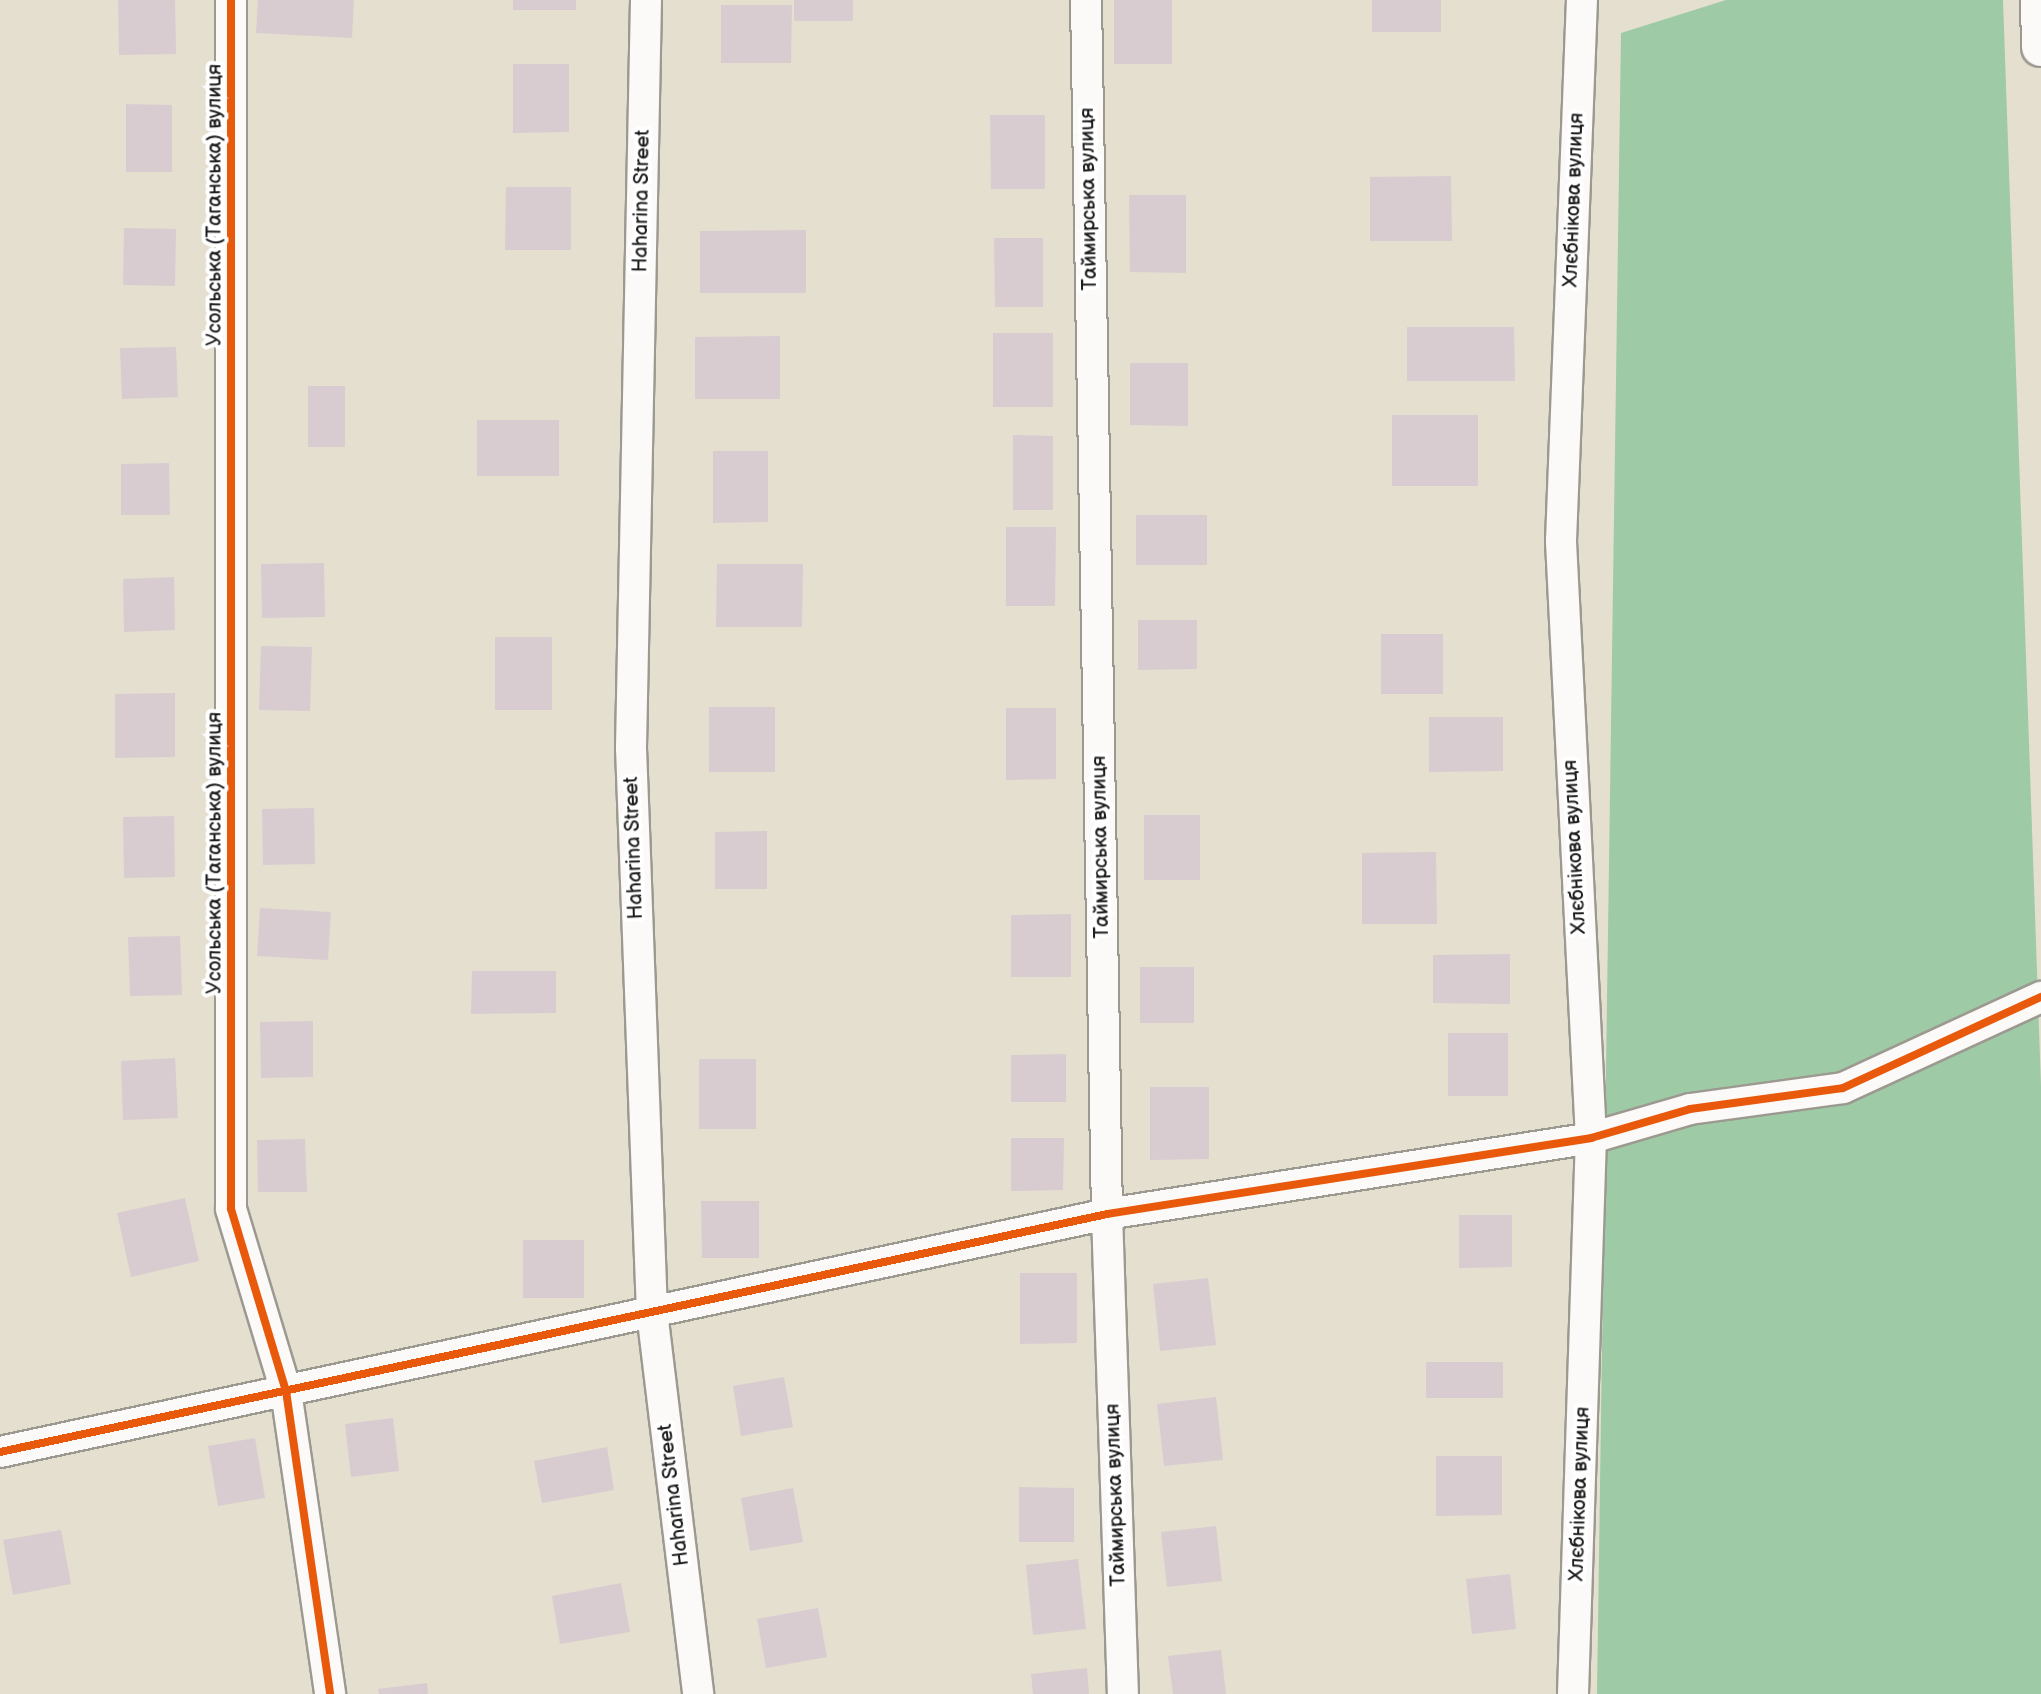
<!DOCTYPE html>
<meta charset="utf-8">
<style>
body{margin:0}
#map{position:relative;width:2041px;height:1694px;overflow:hidden;background:#e4dfcf;font-family:"Balsamiq Sans",sans-serif}
div>[style]{position:absolute}
[style*='--x']{left:calc(var(--x)*1px);top:calc(var(--y)*1px);width:calc(var(--w)*1px);rotate:calc(var(--a)*1deg)}
.forest>*{inset:0;background:#9fcaa6}
.building>*{inset:0;background:#d9ccd1}
.roads{filter:drop-shadow(2px 0 #9c9990) drop-shadow(-2px 0 #9c9990) drop-shadow(0 2px #9c9990) drop-shadow(0 -2px #9c9990)}
.minor>*{height:30px;margin:-15px;padding:0 15px;transform-origin:15px;border-radius:15px;background:#fbfaf8}
.tertiary>*{height:38px;margin:-19px;padding:0 19px;transform-origin:19px;border-radius:19px;background:#fbfaf8}
.cycleway>*{height:8px;margin:-4px;padding:0 4px;transform-origin:4px;border-radius:4px;background:#e8590c}
span{translate:-50% -50%;white-space:nowrap;text-align:center;line-height:1.15;-webkit-text-stroke:8px #fff;paint-order:stroke}
.street-label{font-size:20px;color:#1c1c1c}
</style>
<div id="map">
<div class="forest">
<i style="clip-path:polygon(1726px 0,2003px 0,2041px 1086px,2041px 1694px,1597px 1694px,1621px 33px)"></i>
</div>
<div class="building">
<i style="clip-path:polygon(118px 0,175px 0,176px 54px,119px 55px)"></i>
<i style="clip-path:polygon(258px 0,354px 0,352px 38px,256px 33px)"></i>
<i style="clip-path:polygon(513px 0,576px 0,576px 10px,513px 10px)"></i>
<i style="clip-path:polygon(794px 0,853px 0,853px 21px,794px 21px)"></i>
<i style="clip-path:polygon(1114px 0,1172px 0,1172px 64px,1114px 64px)"></i>
<i style="clip-path:polygon(1372px 0,1441px 0,1441px 32px,1372px 32px)"></i>
<i style="clip-path:polygon(721px 5px,792px 5px,791px 63px,721px 63px)"></i>
<i style="clip-path:polygon(513px 64px,569px 64px,569px 132px,513px 133px)"></i>
<i style="clip-path:polygon(126px 104px,172px 105px,172px 172px,126px 172px)"></i>
<i style="clip-path:polygon(990px 115px,1045px 115px,1045px 189px,991px 189px)"></i>
<i style="clip-path:polygon(1451px 176px,1452px 241px,1370px 241px,1370px 177px)"></i>
<i style="clip-path:polygon(506px 187px,571px 187px,571px 250px,505px 250px)"></i>
<i style="clip-path:polygon(1129px 195px,1186px 195px,1186px 273px,1130px 272px)"></i>
<i style="clip-path:polygon(124px 228px,176px 229px,175px 286px,123px 285px)"></i>
<i style="clip-path:polygon(806px 230px,806px 293px,700px 293px,700px 231px)"></i>
<i style="clip-path:polygon(994px 238px,1043px 238px,1043px 307px,995px 307px)"></i>
<i style="clip-path:polygon(1407px 327px,1514px 327px,1515px 381px,1407px 381px)"></i>
<i style="clip-path:polygon(993px 333px,1053px 333px,1053px 407px,993px 407px)"></i>
<i style="clip-path:polygon(780px 336px,780px 399px,695px 399px,695px 337px)"></i>
<i style="clip-path:polygon(176px 347px,178px 397px,122px 399px,120px 348px)"></i>
<i style="clip-path:polygon(1130px 363px,1188px 363px,1188px 426px,1130px 425px)"></i>
<i style="clip-path:polygon(308px 386px,345px 386px,345px 447px,308px 447px)"></i>
<i style="clip-path:polygon(1392px 415px,1478px 415px,1478px 486px,1392px 486px)"></i>
<i style="clip-path:polygon(477px 420px,559px 420px,559px 476px,477px 476px)"></i>
<i style="clip-path:polygon(1013px 435px,1053px 436px,1053px 510px,1013px 510px)"></i>
<i style="clip-path:polygon(713px 451px,768px 451px,768px 522px,713px 523px)"></i>
<i style="clip-path:polygon(169px 463px,170px 515px,121px 515px,121px 464px)"></i>
<i style="clip-path:polygon(1136px 515px,1207px 515px,1207px 565px,1136px 565px)"></i>
<i style="clip-path:polygon(1006px 527px,1056px 527px,1055px 606px,1006px 606px)"></i>
<i style="clip-path:polygon(324px 563px,325px 617px,262px 618px,261px 564px)"></i>
<i style="clip-path:polygon(717px 564px,803px 564px,802px 627px,716px 627px)"></i>
<i style="clip-path:polygon(174px 577px,175px 630px,124px 632px,123px 579px)"></i>
<i style="clip-path:polygon(1138px 620px,1197px 620px,1197px 669px,1138px 670px)"></i>
<i style="clip-path:polygon(1381px 634px,1443px 634px,1443px 694px,1381px 694px)"></i>
<i style="clip-path:polygon(495px 637px,552px 637px,552px 710px,495px 710px)"></i>
<i style="clip-path:polygon(261px 646px,312px 647px,310px 711px,259px 710px)"></i>
<i style="clip-path:polygon(175px 693px,175px 757px,115px 758px,115px 694px)"></i>
<i style="clip-path:polygon(709px 707px,775px 707px,775px 772px,709px 772px)"></i>
<i style="clip-path:polygon(1006px 708px,1056px 708px,1056px 779px,1006px 780px)"></i>
<i style="clip-path:polygon(1429px 717px,1503px 717px,1503px 771px,1429px 772px)"></i>
<i style="clip-path:polygon(314px 808px,315px 864px,263px 865px,262px 809px)"></i>
<i style="clip-path:polygon(1144px 815px,1200px 815px,1200px 880px,1144px 880px)"></i>
<i style="clip-path:polygon(174px 816px,175px 877px,124px 878px,123px 817px)"></i>
<i style="clip-path:polygon(767px 831px,767px 889px,715px 889px,715px 832px)"></i>
<i style="clip-path:polygon(1436px 852px,1437px 924px,1362px 924px,1362px 853px)"></i>
<i style="clip-path:polygon(260px 908px,331px 912px,328px 960px,257px 956px)"></i>
<i style="clip-path:polygon(1071px 914px,1071px 977px,1011px 977px,1011px 915px)"></i>
<i style="clip-path:polygon(180px 936px,182px 995px,130px 996px,128px 937px)"></i>
<i style="clip-path:polygon(1510px 954px,1510px 1004px,1433px 1003px,1433px 955px)"></i>
<i style="clip-path:polygon(1140px 967px,1194px 967px,1194px 1023px,1140px 1023px)"></i>
<i style="clip-path:polygon(472px 971px,556px 971px,556px 1013px,471px 1014px)"></i>
<i style="clip-path:polygon(313px 1021px,313px 1077px,261px 1078px,260px 1022px)"></i>
<i style="clip-path:polygon(1448px 1033px,1508px 1033px,1508px 1096px,1448px 1096px)"></i>
<i style="clip-path:polygon(1066px 1054px,1066px 1102px,1011px 1102px,1011px 1055px)"></i>
<i style="clip-path:polygon(175px 1058px,178px 1118px,123px 1120px,121px 1061px)"></i>
<i style="clip-path:polygon(699px 1059px,756px 1059px,756px 1129px,699px 1129px)"></i>
<i style="clip-path:polygon(1150px 1087px,1209px 1087px,1209px 1159px,1150px 1160px)"></i>
<i style="clip-path:polygon(1011px 1138px,1064px 1138px,1063px 1190px,1011px 1191px)"></i>
<i style="clip-path:polygon(305px 1139px,307px 1192px,258px 1192px,257px 1140px)"></i>
<i style="clip-path:polygon(185px 1198px,199px 1261px,131px 1277px,117px 1213px)"></i>
<i style="clip-path:polygon(701px 1201px,759px 1201px,759px 1258px,702px 1258px)"></i>
<i style="clip-path:polygon(1459px 1215px,1512px 1215px,1512px 1267px,1459px 1268px)"></i>
<i style="clip-path:polygon(523px 1240px,584px 1240px,584px 1298px,523px 1298px)"></i>
<i style="clip-path:polygon(1020px 1273px,1077px 1273px,1077px 1343px,1020px 1344px)"></i>
<i style="clip-path:polygon(1208px 1278px,1216px 1345px,1160px 1351px,1153px 1284px)"></i>
<i style="clip-path:polygon(1426px 1362px,1503px 1362px,1503px 1398px,1426px 1398px)"></i>
<i style="clip-path:polygon(784px 1377px,793px 1427px,741px 1436px,733px 1386px)"></i>
<i style="clip-path:polygon(1216px 1397px,1223px 1460px,1164px 1466px,1157px 1404px)"></i>
<i style="clip-path:polygon(393px 1418px,399px 1471px,351px 1477px,345px 1424px)"></i>
<i style="clip-path:polygon(255px 1438px,265px 1498px,218px 1506px,208px 1446px)"></i>
<i style="clip-path:polygon(607px 1447px,614px 1490px,542px 1503px,534px 1461px)"></i>
<i style="clip-path:polygon(1436px 1456px,1502px 1456px,1502px 1515px,1436px 1516px)"></i>
<i style="clip-path:polygon(1019px 1487px,1074px 1488px,1074px 1542px,1019px 1542px)"></i>
<i style="clip-path:polygon(793px 1488px,803px 1542px,750px 1551px,741px 1498px)"></i>
<i style="clip-path:polygon(1216px 1526px,1222px 1581px,1167px 1587px,1161px 1532px)"></i>
<i style="clip-path:polygon(61px 1530px,71px 1584px,13px 1595px,3px 1540px)"></i>
<i style="clip-path:polygon(1078px 1559px,1086px 1629px,1033px 1635px,1026px 1565px)"></i>
<i style="clip-path:polygon(1510px 1574px,1516px 1629px,1472px 1634px,1466px 1579px)"></i>
<i style="clip-path:polygon(621px 1583px,630px 1632px,560px 1644px,552px 1596px)"></i>
<i style="clip-path:polygon(818px 1608px,827px 1657px,766px 1668px,757px 1619px)"></i>
<i style="clip-path:polygon(1221px 1650px,1226px 1694px,1173px 1694px,1168px 1656px)"></i>
<i style="clip-path:polygon(1087px 1668px,1089px 1694px,1033px 1694px,1031px 1674px)"></i>
<i style="clip-path:polygon(427px 1683px,428px 1694px,379px 1694px,378px 1689px)"></i>
</div>
<div class="roads">
<div class="minor">
<i style="--x:231;--y:0;--w:1209;--a:90"></i>
<i style="--x:231;--y:1209;--w:190;--a:73.2"></i>
<i style="--x:286;--y:1391;--w:306;--a:81.7"></i>
<i style="--x:646;--y:0;--w:748;--a:91.15"></i>
<i style="--x:631;--y:748;--w:564;--a:87.87"></i>
<i style="--x:652;--y:1312;--w:385;--a:83.1"></i>
<i style="--x:1086;--y:0;--w:1214;--a:89.01"></i>
<i style="--x:1107;--y:1214;--w:480;--a:88.1"></i>
<i style="--x:0;--y:1452;--w:1132;--a:-12.13"></i>
<i style="--x:1107;--y:1214;--w:490;--a:-8.9"></i>
<i style="--x:1591;--y:1138;--w:103;--a:-16.3"></i>
<i style="--x:1690;--y:1109;--w:154;--a:-7.8"></i>
<i style="--x:1843;--y:1088;--w:218;--a:-24.7"></i>
<i style="--x:1573;--y:1694;--w:556;--a:-88.15"></i>
<i style="--x:1591;--y:1138;--w:598;--a:-92.88"></i>
<i style="--x:1561;--y:541;--w:541;--a:-87.78"></i>
</div>
<div class="tertiary">
<i style="--x:2040;--y:0;--w:47;--a:88.8"></i>
</div>
</div>
<div class="cycleway">
<i style="--x:231;--y:0;--w:1209;--a:90"></i>
<i style="--x:231;--y:1209;--w:190;--a:73.2"></i>
<i style="--x:286;--y:1391;--w:306;--a:81.7"></i>
<i style="--x:0;--y:1452;--w:1132;--a:-12.13"></i>
<i style="--x:1107;--y:1214;--w:490;--a:-8.9"></i>
<i style="--x:1591;--y:1138;--w:103;--a:-16.3"></i>
<i style="--x:1690;--y:1109;--w:154;--a:-7.8"></i>
<i style="--x:1843;--y:1088;--w:218;--a:-24.7"></i>
</div>
<div class="street-label">
<span style="left:1089px;top:199px;rotate:-91deg">Таймирська вулиця</span>
<span style="left:1574px;top:200px;rotate:-88deg">Хлєбнікова вулиця</span>
<span style="left:642px;top:201px;rotate:-89deg">Haharina Street</span>
<span style="left:215px;top:205px;rotate:-90deg">Усольська (Таганська) вулиця</span>
<span style="left:1101px;top:847px;rotate:-91deg">Таймирська вулиця</span>
<span style="left:1575px;top:847px;rotate:-93deg">Хлєбнікова вулиця</span>
<span style="left:634px;top:848px;rotate:-92deg">Haharina Street</span>
<span style="left:215px;top:853px;rotate:-90deg">Усольська (Таганська) вулиця</span>
<span style="left:1580px;top:1494px;rotate:-88deg">Хлєбнікова вулиця</span>
<span style="left:674px;top:1495px;rotate:-97deg">Haharina Street</span>
<span style="left:1116px;top:1495px;rotate:-92deg">Таймирська вулиця</span>
</div>
</div>
